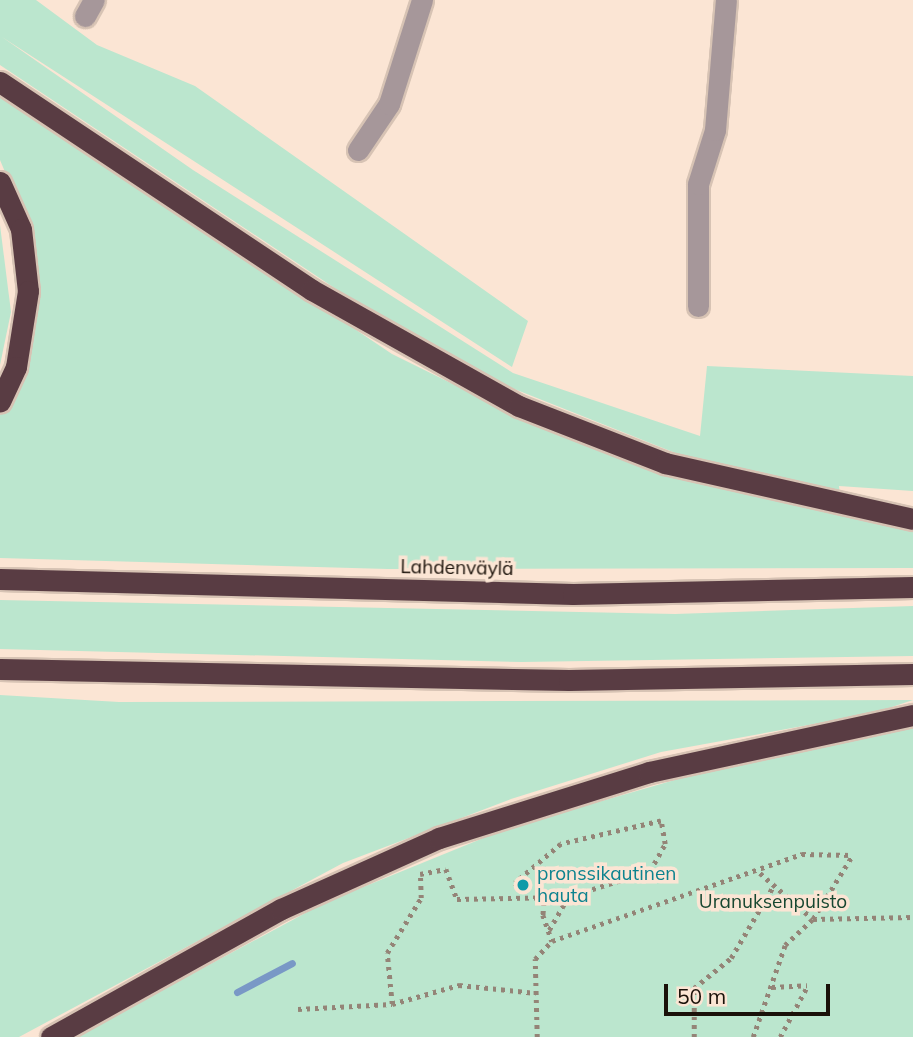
<!DOCTYPE html>
<meta charset="utf-8">
<style>
body{margin:0}
#map{position:relative;width:913px;height:1037px;overflow:hidden;background:#fbe5d4;font-family:Mulish,sans-serif}
div>[style]{position:absolute}
[style*='--x']{left:calc(var(--x)*1px);top:calc(var(--y)*1px);width:calc(var(--w)*1px);rotate:calc(var(--a)*1deg)}
.green>*{inset:0;background:#bbe6ce}
.stream>*{height:7px;margin:-3.5px;padding:0 3.5px;transform-origin:3.5px;border-radius:3.5px;background:#7998c6}
.path>*{height:4.5px;margin-top:-2.25px;transform-origin:0;background:repeating-linear-gradient(90deg,#948477 0 3.5px,transparent 0 8.5px)}
.roads{filter:drop-shadow(2px 0 #d7c3b4) drop-shadow(-2px 0 #d7c3b4) drop-shadow(0 2px #d7c3b4) drop-shadow(0 -2px #d7c3b4)}
.minor>*{height:21px;margin:-10.5px;padding:0 10.5px;transform-origin:10.5px;border-radius:10.5px;background:#a6979a}
.highway>*{height:21px;margin:-10.5px;padding:0 10.5px;transform-origin:10.5px;border-radius:10.5px;background:#593c43}
.dots>*{width:19px;height:19px;translate:-50% -50%;box-sizing:border-box;border:4px solid #fbe5d4;border-radius:50%}
span{translate:-50% -50%;white-space:nowrap;text-align:center;line-height:1.15;-webkit-text-stroke:7px #fbe5d4;paint-order:stroke}
.street-label{font-size:19px;color:#1a1109}
.culture-label{font-size:19px;color:#0d838f}
.left{translate:0 -50%;text-align:left}
.park-label{font-size:19px;color:#174731}
.scale{position:absolute;left:664px;top:984px;width:166px;height:32px;box-sizing:border-box;border:4px solid #1a1109;border-top:0;padding-left:9px;font-size:21px;line-height:24px;white-space:nowrap;color:#1a1109;-webkit-text-stroke:5px #fbe5d4;paint-order:stroke}
</style>
<div id="map">
<div class="green">
<i style="clip-path:polygon(0 0,36px 0,97px 45px,195px 86px,528px 321px,512px 367px,2px 37px,193px 170px,513px 373px,700px 436px,707px 366px,913px 376px,913px 491px,839px 486px,840px 495px,698px 462px,504px 385px,378px 317px,0 65px)"></i>
<i style="clip-path:polygon(0 91px,392px 354px,546px 430px,622px 458px,913px 530px,913px 568px,388px 569px,0 558px,0 415px,30px 350px,39px 288px,26px 222px,0 160px)"></i>
<i style="clip-path:polygon(0 225px,11px 312px,0 365px)"></i>
<i style="clip-path:polygon(0 600px,675px 614px,913px 606px,913px 656px,522px 662px,0 649px)"></i>
<i style="clip-path:polygon(0 695px,119px 702px,913px 700px,874px 713px,661px 752px,511px 799px,343px 863px,19px 1037px,0 1037px)"></i>
<i style="clip-path:polygon(913px 728px,913px 1037px,75px 1037px,324px 903px,508px 828px,699px 773px)"></i>
</div>
<div class="stream">
<i style="--x:237;--y:992;--w:62;--a:-27.8"></i>
</div>
<div class="path">
<i style="--x:760;--y:873;--w:70;--a:41"></i>
<i style="--x:813;--y:919;--w:100;--a:-1.1"></i>
<i style="--x:545;--y:894;--w:21;--a:95"></i>
<i style="--x:543;--y:915;--w:28;--a:71"></i>
<i style="--x:549;--y:930;--w:38;--a:-60"></i>
<i style="--x:772;--y:987;--w:35;--a:-3"></i>
<i style="--x:392;--y:1004;--w:51;--a:-95.6"></i>
<i style="--x:387;--y:953;--w:65;--a:-58.3"></i>
<i style="--x:421;--y:898;--w:24;--a:-92"></i>
<i style="--x:420;--y:874;--w:26;--a:-11"></i>
<i style="--x:446;--y:869;--w:32;--a:70"></i>
<i style="--x:457;--y:899;--w:111;--a:-1"></i>
<i style="--x:568;--y:897;--w:86;--a:-17.6"></i>
<i style="--x:650;--y:871;--w:31;--a:-61"></i>
<i style="--x:665;--y:844;--w:23;--a:-100"></i>
<i style="--x:661;--y:821;--w:103;--a:167"></i>
<i style="--x:561;--y:844;--w:60;--a:139.7"></i>
<i style="--x:515;--y:883;--w:16;--a:43"></i>
<i style="--x:298;--y:1009;--w:94;--a:-3"></i>
<i style="--x:392;--y:1004;--w:70;--a:-15.8"></i>
<i style="--x:459;--y:985;--w:77;--a:5.9"></i>
<i style="--x:537;--y:1037;--w:78;--a:-91.5"></i>
<i style="--x:535;--y:959;--w:25;--a:-47"></i>
<i style="--x:552;--y:941;--w:265;--a:-19.2"></i>
<i style="--x:802;--y:854;--w:50;--a:1.1"></i>
<i style="--x:694;--y:1037;--w:49;--a:-90"></i>
<i style="--x:694;--y:988;--w:48;--a:-39"></i>
<i style="--x:731;--y:958;--w:85;--a:-59.5"></i>
<i style="--x:753;--y:1037;--w:97;--a:-70.8"></i>
<i style="--x:785;--y:945;--w:38;--a:-43"></i>
<i style="--x:813;--y:919;--w:74;--a:-58.2"></i>
<i style="--x:780;--y:1037;--w:59;--a:-61.7"></i>
</div>
<div class="roads">
<div class="minor">
<i style="--x:85;--y:16;--w:18;--a:-61"></i>
<i style="--x:358;--y:150;--w:55;--a:-56"></i>
<i style="--x:389;--y:104;--w:109;--a:-72.4"></i>
<i style="--x:698;--y:306;--w:122;--a:-90"></i>
<i style="--x:698;--y:184;--w:57;--a:-72.5"></i>
<i style="--x:715;--y:130;--w:130;--a:-85.2"></i>
</div>
<div class="highway">
<i style="--x:0;--y:82;--w:375;--a:33.7"></i>
<i style="--x:312;--y:290;--w:237;--a:29.3"></i>
<i style="--x:519;--y:406;--w:157;--a:21.3"></i>
<i style="--x:665;--y:463;--w:254;--a:12.7"></i>
<i style="--x:0;--y:182;--w:51;--a:65.9"></i>
<i style="--x:21;--y:229;--w:62;--a:83.6"></i>
<i style="--x:28;--y:291;--w:77;--a:99"></i>
<i style="--x:16;--y:367;--w:38;--a:115"></i>
<i style="--x:0;--y:579;--w:573;--a:1.5"></i>
<i style="--x:573;--y:594;--w:340;--a:-1.2"></i>
<i style="--x:0;--y:669;--w:569;--a:1.11"></i>
<i style="--x:569;--y:680;--w:344;--a:-1"></i>
<i style="--x:51;--y:1037;--w:263;--a:-29.1"></i>
<i style="--x:281;--y:909;--w:173;--a:-24.2"></i>
<i style="--x:439;--y:838;--w:220;--a:-17.4"></i>
<i style="--x:649;--y:772;--w:270;--a:-12.2"></i>
</div>
</div>
<div class="dots">
<i style="left:523px;top:885px;background:#0f9aa8"></i>
</div>
<div class="street-label">
<span style="left:457px;top:568px;rotate:1deg">Lahdenväylä</span>
</div>
<div class="culture-label">
<span class="left" style="left:537px;top:885px">pronssikautinen<br>hauta</span>
</div>
<div class="park-label">
<span style="left:773px;top:902px">Uranuksenpuisto</span>
</div>
<div class="scale">50 m</div>
</div>
